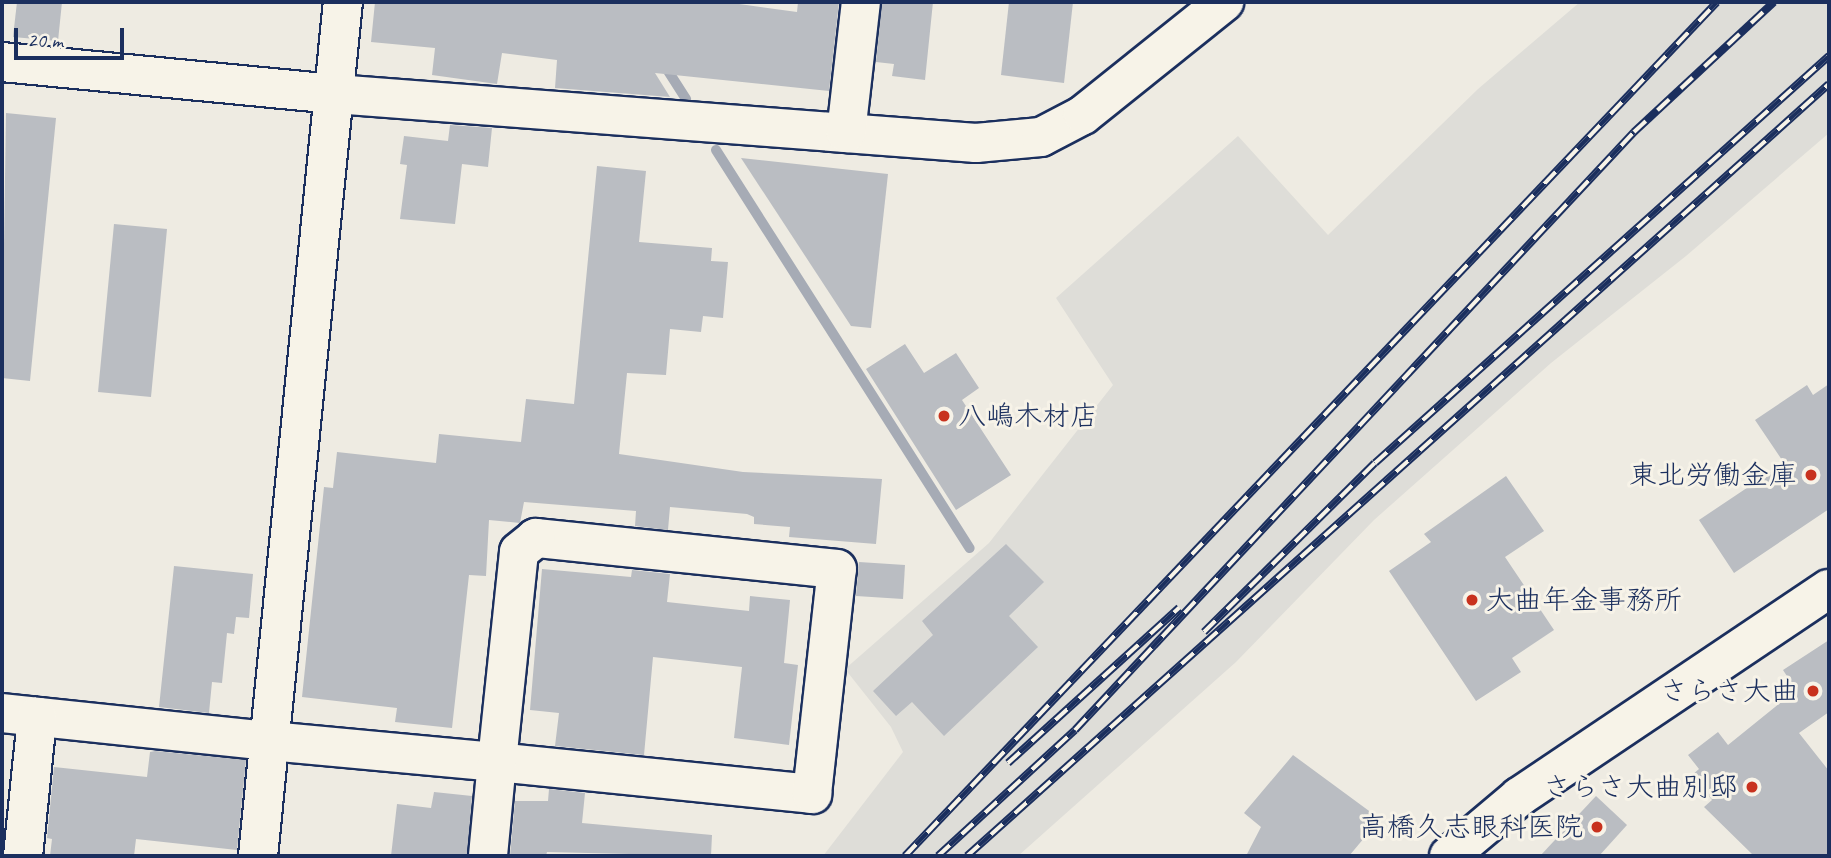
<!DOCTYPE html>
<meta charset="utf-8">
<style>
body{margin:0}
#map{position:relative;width:1831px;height:858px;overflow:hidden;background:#eeebe2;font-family:Caveat,"Klee One",sans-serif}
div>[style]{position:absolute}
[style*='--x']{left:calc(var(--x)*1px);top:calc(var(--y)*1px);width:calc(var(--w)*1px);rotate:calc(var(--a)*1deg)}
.built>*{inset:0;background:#deddd8}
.stream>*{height:10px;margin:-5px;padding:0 5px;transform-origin:5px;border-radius:5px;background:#a6abb5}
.building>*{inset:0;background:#babdc2}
.roads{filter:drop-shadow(2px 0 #1b2f5e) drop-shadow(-2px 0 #1b2f5e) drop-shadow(0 2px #1b2f5e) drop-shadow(0 -2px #1b2f5e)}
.street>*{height:38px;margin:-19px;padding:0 19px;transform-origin:19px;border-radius:19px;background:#f7f3e8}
.secondary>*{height:38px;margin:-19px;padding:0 19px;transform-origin:19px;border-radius:19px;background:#f7f3e8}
.rail>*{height:8px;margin-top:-4px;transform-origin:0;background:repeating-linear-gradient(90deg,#f7f3e8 0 16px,#1b2f5e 0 32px);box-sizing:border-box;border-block:2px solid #1b2f5e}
.dots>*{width:19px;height:19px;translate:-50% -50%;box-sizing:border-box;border:4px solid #f7f3e8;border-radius:50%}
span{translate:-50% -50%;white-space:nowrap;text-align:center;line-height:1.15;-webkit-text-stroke:6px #f7f3e8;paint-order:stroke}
.poi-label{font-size:28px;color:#1b2f5e}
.left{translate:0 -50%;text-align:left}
.right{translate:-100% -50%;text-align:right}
.frame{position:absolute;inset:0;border:4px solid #1b2f5e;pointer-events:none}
.scale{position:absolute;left:14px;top:28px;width:110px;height:32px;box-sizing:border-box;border:4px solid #1b2f5e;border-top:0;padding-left:9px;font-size:21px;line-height:24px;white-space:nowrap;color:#1b2f5e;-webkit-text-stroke:5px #f7f3e8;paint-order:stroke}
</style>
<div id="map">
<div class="built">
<i style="clip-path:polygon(1580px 2px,1829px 2px,1829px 133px,1686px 256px,1551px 363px,1374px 520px,1236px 662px,1018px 856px,823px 856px,903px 752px,891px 727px,845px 669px,989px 543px,1113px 385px,1056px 298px,1238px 136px,1328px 235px,1478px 89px)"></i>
</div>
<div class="stream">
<i style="--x:663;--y:63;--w:43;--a:57.4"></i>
<i style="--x:716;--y:150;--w:472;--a:57.5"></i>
</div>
<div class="building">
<i style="clip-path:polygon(17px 2px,62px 2px,58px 41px,13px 37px)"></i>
<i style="clip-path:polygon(375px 2px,725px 2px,797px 12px,798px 2px,839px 2px,829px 91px,655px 73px,670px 97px,555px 88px,557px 60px,502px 53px,497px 84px,432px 75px,435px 48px,371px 42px)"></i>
<i style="clip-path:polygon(882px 2px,933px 2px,925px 80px,892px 76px,894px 64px,876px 62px)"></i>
<i style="clip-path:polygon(1009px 2px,1073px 2px,1064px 83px,1001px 75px)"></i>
<i style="clip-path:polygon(6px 113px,56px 118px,30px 381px,2px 378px)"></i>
<i style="clip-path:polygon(450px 125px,492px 128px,488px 167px,462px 164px,455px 224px,400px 219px,407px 165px,400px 164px,404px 136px,448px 141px)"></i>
<i style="clip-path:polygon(741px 158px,888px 174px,871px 328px,851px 326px)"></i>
<i style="clip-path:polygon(597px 166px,646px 171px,639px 242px,712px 248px,711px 261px,728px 262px,723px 318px,703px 316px,701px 332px,670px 329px,666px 375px,627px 373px,619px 454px,743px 472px,882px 479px,876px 544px,789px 537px,790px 527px,754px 524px,754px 517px,747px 514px,670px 507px,668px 530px,635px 526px,636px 511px,524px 502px,520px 523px,489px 520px,486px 576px,469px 575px,452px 728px,395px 722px,397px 708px,302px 697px,324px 487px,333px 488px,337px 452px,436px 463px,439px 434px,521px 442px,526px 399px,574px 404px)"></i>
<i style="clip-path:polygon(114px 224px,167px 229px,151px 397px,98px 392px)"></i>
<i style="clip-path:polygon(905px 344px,924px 373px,956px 353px,979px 388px,962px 400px,1011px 475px,956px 510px,866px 369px)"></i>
<i style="clip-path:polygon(1829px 384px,1829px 509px,1734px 573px,1699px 520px,1784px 463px,1755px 420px,1807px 385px,1813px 395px)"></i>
<i style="clip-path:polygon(1506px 476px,1544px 531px,1505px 557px,1554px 630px,1512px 658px,1521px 672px,1476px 701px,1389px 571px,1431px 542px,1424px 534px)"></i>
<i style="clip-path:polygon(1006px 544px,1044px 582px,1009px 616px,1038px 647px,944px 736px,912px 702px,896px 716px,873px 691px,933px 635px,922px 621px)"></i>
<i style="clip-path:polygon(859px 562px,905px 565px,903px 599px,856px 596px)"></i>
<i style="clip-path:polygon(174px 566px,253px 574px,249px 618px,236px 617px,234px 634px,227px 633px,222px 683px,212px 682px,209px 713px,159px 707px)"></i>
<i style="clip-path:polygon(542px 569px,631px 577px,632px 570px,670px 574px,667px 602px,749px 611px,750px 596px,790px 600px,784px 663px,798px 665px,789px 745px,734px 738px,742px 667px,653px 657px,644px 755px,555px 746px,559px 713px,530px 710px)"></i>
<i style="clip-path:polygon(1829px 640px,1829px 712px,1799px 733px,1829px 771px,1829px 856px,1754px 856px,1704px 807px,1712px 800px,1692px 775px,1699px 769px,1688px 755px,1718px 732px,1728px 745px,1796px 690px,1783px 670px)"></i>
<i style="clip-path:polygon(155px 751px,246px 760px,237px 850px,136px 839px,134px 856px,50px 856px,52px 839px,47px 838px,54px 767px,147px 777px,150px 752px)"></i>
<i style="clip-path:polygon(1293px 755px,1380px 819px,1349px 856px,1246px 856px,1261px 827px,1244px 813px)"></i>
<i style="clip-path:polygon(549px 789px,585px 793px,582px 823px,712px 835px,711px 856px,547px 852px,546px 856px,510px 856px,515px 801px,548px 801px)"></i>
<i style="clip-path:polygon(434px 792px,472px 796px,467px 856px,391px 856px,397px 804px,431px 808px)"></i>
<i style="clip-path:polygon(1596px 796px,1627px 825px,1599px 856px,1540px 856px)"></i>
</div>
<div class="roads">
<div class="street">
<i style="--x:2;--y:62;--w:335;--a:5.5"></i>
<i style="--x:335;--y:94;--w:643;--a:4.37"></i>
<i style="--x:976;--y:143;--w:65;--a:-5.3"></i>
<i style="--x:1041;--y:137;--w:47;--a:-27.6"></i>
<i style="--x:1083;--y:115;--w:181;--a:-38.7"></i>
<i style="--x:846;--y:133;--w:132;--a:-83.5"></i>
<i style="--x:2;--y:713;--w:269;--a:6"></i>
<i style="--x:270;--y:741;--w:228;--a:5.3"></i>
<i style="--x:497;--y:762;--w:317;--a:5.8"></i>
<i style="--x:812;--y:794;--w:226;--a:-83.7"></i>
<i style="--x:837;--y:569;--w:303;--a:-174.1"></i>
<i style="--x:536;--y:538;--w:22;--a:141"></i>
<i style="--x:519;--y:552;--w:211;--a:96"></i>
<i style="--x:497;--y:762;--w:94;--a:95.5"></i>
<i style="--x:23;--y:856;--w:140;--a:-84.2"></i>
<i style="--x:258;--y:856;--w:858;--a:-84.32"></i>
</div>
<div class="secondary">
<i style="--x:1449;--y:856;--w:92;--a:-40.1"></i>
<i style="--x:1519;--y:797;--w:373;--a:-33.9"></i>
</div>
</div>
<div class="rail">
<i style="--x:1204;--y:632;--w:240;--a:-44.7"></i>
<i style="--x:1375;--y:463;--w:610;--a:-41.88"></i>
<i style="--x:1008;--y:763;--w:231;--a:-42.2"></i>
<i style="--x:905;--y:856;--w:1178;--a:-46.44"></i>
<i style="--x:938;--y:856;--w:186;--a:-42.6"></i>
<i style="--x:1075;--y:730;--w:819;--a:-46.93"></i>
<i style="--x:1634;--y:132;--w:191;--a:-42.9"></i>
<i style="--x:967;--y:856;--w:1157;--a:-41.85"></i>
</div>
<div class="dots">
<i style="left:944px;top:416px;background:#c8321e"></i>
<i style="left:1811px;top:475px;background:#c8321e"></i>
<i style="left:1472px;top:600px;background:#c8321e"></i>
<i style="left:1813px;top:691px;background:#c8321e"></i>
<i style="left:1752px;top:787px;background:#c8321e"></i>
<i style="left:1597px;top:827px;background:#c8321e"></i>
</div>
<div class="poi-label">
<span class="left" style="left:958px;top:416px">八嶋木材店</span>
<span class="right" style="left:1797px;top:475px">東北労働金庫</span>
<span class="left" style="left:1486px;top:600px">大曲年金事務所</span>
<span class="right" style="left:1799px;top:691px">さらさ大曲</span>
<span class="right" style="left:1738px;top:787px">さらさ大曲別邸</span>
<span class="right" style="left:1583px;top:827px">高橋久志眼科医院</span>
</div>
<div class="frame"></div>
<div class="scale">20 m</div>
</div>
